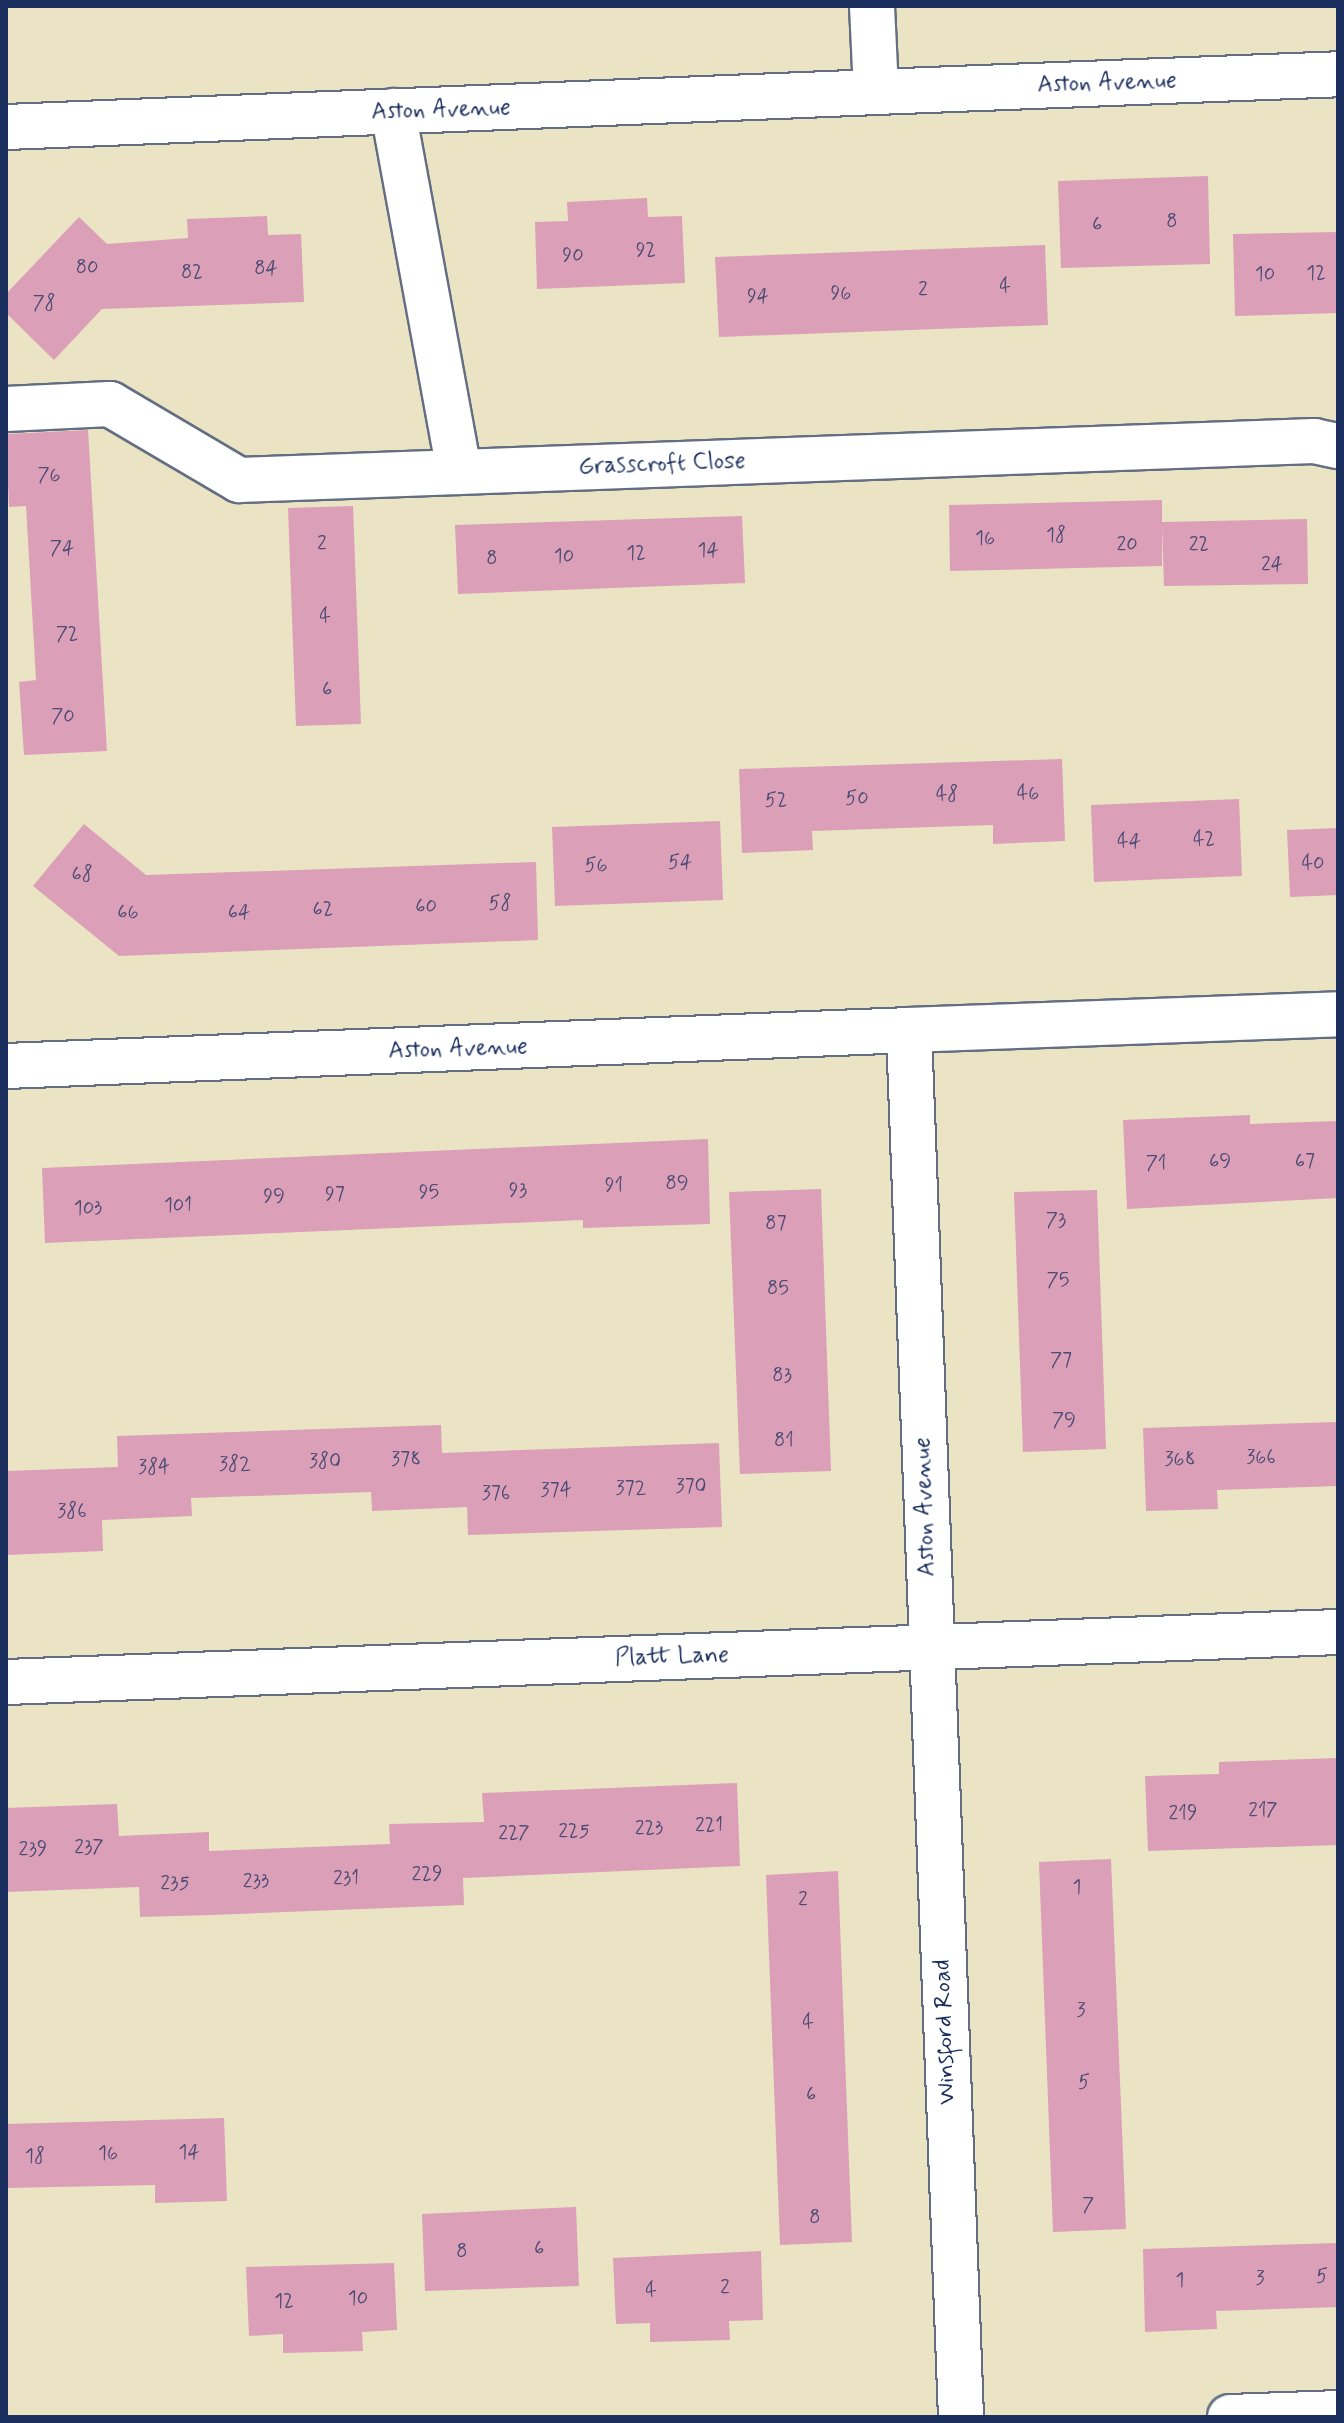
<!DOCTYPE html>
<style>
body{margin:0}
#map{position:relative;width:1344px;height:2423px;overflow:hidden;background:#eae4c4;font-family:Mynerve,sans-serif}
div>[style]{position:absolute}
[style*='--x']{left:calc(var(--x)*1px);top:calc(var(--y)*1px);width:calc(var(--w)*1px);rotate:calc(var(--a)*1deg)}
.building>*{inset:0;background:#db9fb8}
.roads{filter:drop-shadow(2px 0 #636e82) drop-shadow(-2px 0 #636e82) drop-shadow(0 2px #636e82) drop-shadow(0 -2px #636e82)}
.street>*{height:44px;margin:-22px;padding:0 22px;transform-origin:22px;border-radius:22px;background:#fff}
.secondary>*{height:44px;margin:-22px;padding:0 22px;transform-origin:22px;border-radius:22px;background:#fff}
span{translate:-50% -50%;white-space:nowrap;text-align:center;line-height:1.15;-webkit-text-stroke:7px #fff;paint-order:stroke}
.number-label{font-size:20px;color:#4b4b74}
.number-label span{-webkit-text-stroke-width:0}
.street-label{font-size:24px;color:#1b2f5e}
.frame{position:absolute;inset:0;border:8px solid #1b2f5e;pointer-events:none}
</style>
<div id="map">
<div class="building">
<i style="clip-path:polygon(1208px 176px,1210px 264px,1061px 268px,1058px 181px)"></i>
<i style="clip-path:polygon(647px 198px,648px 217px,682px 216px,685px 283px,537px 289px,535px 222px,568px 221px,567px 202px)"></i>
<i style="clip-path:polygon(267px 216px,268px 235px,301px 234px,304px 302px,102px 309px,54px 360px,6px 313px,6px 294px,79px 217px,107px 244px,188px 238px,187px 219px)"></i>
<i style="clip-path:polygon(1338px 232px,1338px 313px,1235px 316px,1233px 234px)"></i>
<i style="clip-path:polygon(1045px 245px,1048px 325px,719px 337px,715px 257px)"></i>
<i style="clip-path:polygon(88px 430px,107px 751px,24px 755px,19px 682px,36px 680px,26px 506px,9px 507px,6px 434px)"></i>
<i style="clip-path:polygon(1162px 500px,1162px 522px,1307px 519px,1308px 584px,1164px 586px,1162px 525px,1162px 566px,950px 571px,949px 505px)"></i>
<i style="clip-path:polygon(353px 506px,361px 724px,296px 726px,288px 508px)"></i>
<i style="clip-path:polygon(742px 516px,745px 583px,458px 594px,455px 525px)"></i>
<i style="clip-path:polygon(1062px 759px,1065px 841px,993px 844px,993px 825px,812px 831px,813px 850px,742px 853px,739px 769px)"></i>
<i style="clip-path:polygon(1239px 799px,1242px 876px,1094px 882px,1091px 805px)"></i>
<i style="clip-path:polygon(720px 821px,723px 900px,555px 906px,552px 827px)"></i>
<i style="clip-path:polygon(84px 824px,146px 875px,536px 862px,538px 940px,119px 956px,33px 886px)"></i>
<i style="clip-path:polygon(1338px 828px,1338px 895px,1290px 897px,1287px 830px)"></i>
<i style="clip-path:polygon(1250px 1115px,1250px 1124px,1338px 1121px,1338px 1198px,1127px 1209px,1123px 1120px)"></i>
<i style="clip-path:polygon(708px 1139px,710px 1224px,583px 1228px,583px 1220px,45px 1243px,42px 1168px)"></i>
<i style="clip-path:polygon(821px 1189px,831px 1471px,740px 1474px,729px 1192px)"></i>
<i style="clip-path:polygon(1097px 1190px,1106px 1449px,1023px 1452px,1014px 1192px)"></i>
<i style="clip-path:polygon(1338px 1422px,1338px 1486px,1217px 1490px,1218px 1509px,1146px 1511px,1143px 1428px)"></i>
<i style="clip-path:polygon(441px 1425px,442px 1453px,719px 1443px,722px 1527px,468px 1535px,467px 1507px,372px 1511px,371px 1492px,191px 1498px,192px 1516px,102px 1520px,103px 1551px,6px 1555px,6px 1471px,118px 1467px,117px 1436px)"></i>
<i style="clip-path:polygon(1338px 1758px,1338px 1845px,1148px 1851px,1145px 1776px,1219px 1774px,1219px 1762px)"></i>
<i style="clip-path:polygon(737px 1783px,740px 1866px,463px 1878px,464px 1905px,212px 1915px,140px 1917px,139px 1887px,6px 1892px,6px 1808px,117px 1804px,119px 1836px,209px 1832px,209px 1851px,390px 1844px,389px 1824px,484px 1822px,482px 1793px)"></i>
<i style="clip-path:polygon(1111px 1859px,1126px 2229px,1053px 2232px,1039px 1862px)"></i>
<i style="clip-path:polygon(838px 1871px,852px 2242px,780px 2245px,766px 1875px)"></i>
<i style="clip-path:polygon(224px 2118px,227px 2201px,155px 2203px,155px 2185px,6px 2188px,6px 2124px)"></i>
<i style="clip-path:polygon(576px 2207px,579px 2286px,425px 2291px,422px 2214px)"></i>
<i style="clip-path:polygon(1338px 2243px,1338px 2307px,1216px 2311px,1217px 2329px,1145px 2332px,1143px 2249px)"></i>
<i style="clip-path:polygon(761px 2251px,763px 2320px,729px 2321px,730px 2340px,650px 2342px,650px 2323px,616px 2324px,613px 2258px)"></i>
<i style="clip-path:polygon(394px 2263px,397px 2330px,362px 2332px,363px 2351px,283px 2353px,283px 2334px,249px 2336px,246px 2267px)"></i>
</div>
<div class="roads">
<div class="street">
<i style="--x:872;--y:6;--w:86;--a:87.3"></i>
<i style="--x:876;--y:92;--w:462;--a:-2.2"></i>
<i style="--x:393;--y:111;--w:367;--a:79.6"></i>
<i style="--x:6;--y:127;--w:871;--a:-2.3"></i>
<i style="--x:6;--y:409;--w:104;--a:-2.8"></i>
<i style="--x:110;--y:404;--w:150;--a:30.5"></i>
<i style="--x:239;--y:480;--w:1076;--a:-2.08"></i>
<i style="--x:1314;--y:441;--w:25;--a:12"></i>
<i style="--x:6;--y:1066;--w:904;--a:-2.28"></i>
<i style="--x:961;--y:2417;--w:1388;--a:-92.15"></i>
<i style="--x:909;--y:1030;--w:429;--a:-2.1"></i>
<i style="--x:1230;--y:2417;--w:108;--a:-2.1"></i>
</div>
<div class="secondary">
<i style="--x:6;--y:1682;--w:1333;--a:-2.15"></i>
</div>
</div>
<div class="number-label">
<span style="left:1172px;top:221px">8</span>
<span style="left:1097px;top:224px">6</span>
<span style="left:646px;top:250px">92</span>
<span style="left:573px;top:255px">90</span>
<span style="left:87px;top:267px">80</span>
<span style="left:266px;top:268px">84</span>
<span style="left:192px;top:272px">82</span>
<span style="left:1316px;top:273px">12</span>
<span style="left:1265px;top:274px">10</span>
<span style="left:1005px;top:286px">4</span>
<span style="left:923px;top:289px">2</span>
<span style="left:841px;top:293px">96</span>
<span style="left:758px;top:296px">94</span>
<span style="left:44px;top:303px">78</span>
<span style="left:49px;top:475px">76</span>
<span style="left:1056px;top:535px">18</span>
<span style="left:985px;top:538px">16</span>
<span style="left:322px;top:543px">2</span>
<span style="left:1127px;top:544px">20</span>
<span style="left:1199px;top:544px">22</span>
<span style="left:62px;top:548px">74</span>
<span style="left:708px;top:550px">14</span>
<span style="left:636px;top:553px">12</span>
<span style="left:564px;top:556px">10</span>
<span style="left:492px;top:558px">8</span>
<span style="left:1272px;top:564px">24</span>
<span style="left:325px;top:616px">4</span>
<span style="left:67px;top:634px">72</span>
<span style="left:327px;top:689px">6</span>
<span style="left:63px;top:716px">70</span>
<span style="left:1028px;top:793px">46</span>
<span style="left:947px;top:794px">48</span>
<span style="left:857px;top:798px">50</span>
<span style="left:776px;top:800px">52</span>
<span style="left:1204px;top:839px">42</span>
<span style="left:1129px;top:841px">44</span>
<span style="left:680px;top:862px">54</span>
<span style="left:1313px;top:863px">40</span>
<span style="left:596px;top:865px">56</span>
<span style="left:82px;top:874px">68</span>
<span style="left:500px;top:903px">58</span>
<span style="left:426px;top:906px">60</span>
<span style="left:323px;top:909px">62</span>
<span style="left:128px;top:912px">66</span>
<span style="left:239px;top:912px">64</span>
<span style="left:1220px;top:1161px">69</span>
<span style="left:1305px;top:1161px">67</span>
<span style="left:1156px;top:1163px">71</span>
<span style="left:677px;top:1183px">89</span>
<span style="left:614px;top:1185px">91</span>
<span style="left:518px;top:1190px">93</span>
<span style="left:429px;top:1192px">95</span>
<span style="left:335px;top:1194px">97</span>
<span style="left:274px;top:1196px">99</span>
<span style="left:178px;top:1205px">101</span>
<span style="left:88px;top:1208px">103</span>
<span style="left:1056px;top:1220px">73</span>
<span style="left:776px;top:1223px">87</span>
<span style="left:1058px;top:1280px">75</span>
<span style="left:778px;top:1288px">85</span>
<span style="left:1061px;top:1360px">77</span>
<span style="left:782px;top:1375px">83</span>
<span style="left:1064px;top:1420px">79</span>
<span style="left:784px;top:1440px">81</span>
<span style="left:1261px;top:1457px">366</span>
<span style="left:406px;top:1459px">378</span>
<span style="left:1180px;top:1459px">368</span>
<span style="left:325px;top:1461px">380</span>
<span style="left:235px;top:1464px">382</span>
<span style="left:154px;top:1467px">384</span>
<span style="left:691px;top:1486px">370</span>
<span style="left:631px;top:1488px">372</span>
<span style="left:556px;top:1490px">374</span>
<span style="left:496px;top:1493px">376</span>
<span style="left:72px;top:1511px">386</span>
<span style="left:1263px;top:1810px">217</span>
<span style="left:1183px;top:1813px">219</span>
<span style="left:709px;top:1825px">221</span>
<span style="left:649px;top:1828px">223</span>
<span style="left:574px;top:1831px">225</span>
<span style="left:514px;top:1833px">227</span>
<span style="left:89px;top:1847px">237</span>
<span style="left:33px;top:1849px">239</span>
<span style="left:427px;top:1874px">229</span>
<span style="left:346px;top:1878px">231</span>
<span style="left:256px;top:1881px">233</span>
<span style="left:175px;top:1883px">235</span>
<span style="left:1077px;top:1887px">1</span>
<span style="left:803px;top:1899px">2</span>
<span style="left:1081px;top:2010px">3</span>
<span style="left:808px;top:2022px">4</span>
<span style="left:1084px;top:2082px">5</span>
<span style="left:811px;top:2094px">6</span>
<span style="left:189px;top:2152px">14</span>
<span style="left:108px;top:2153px">16</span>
<span style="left:35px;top:2156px">18</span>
<span style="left:1088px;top:2205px">7</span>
<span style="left:815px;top:2217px">8</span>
<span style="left:539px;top:2248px">6</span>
<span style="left:462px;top:2251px">8</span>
<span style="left:1322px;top:2276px">5</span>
<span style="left:1260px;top:2278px">3</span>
<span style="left:1180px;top:2280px">1</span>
<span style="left:725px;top:2287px">2</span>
<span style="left:651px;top:2290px">4</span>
<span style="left:358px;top:2298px">10</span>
<span style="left:284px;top:2301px">12</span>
</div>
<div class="street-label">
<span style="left:1107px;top:83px;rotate:-2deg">Aston Avenue</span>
<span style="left:441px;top:110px;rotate:-2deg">Aston Avenue</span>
<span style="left:662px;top:464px;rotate:-2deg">Grasscroft Close</span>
<span style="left:458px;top:1049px;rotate:-2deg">Aston Avenue</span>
<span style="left:925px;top:1507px;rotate:-92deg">Aston Avenue</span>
<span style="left:672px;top:1657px;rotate:-2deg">Platt Lane</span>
<span style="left:945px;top:2032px;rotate:-92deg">Winsford Road</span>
</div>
<div class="frame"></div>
</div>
